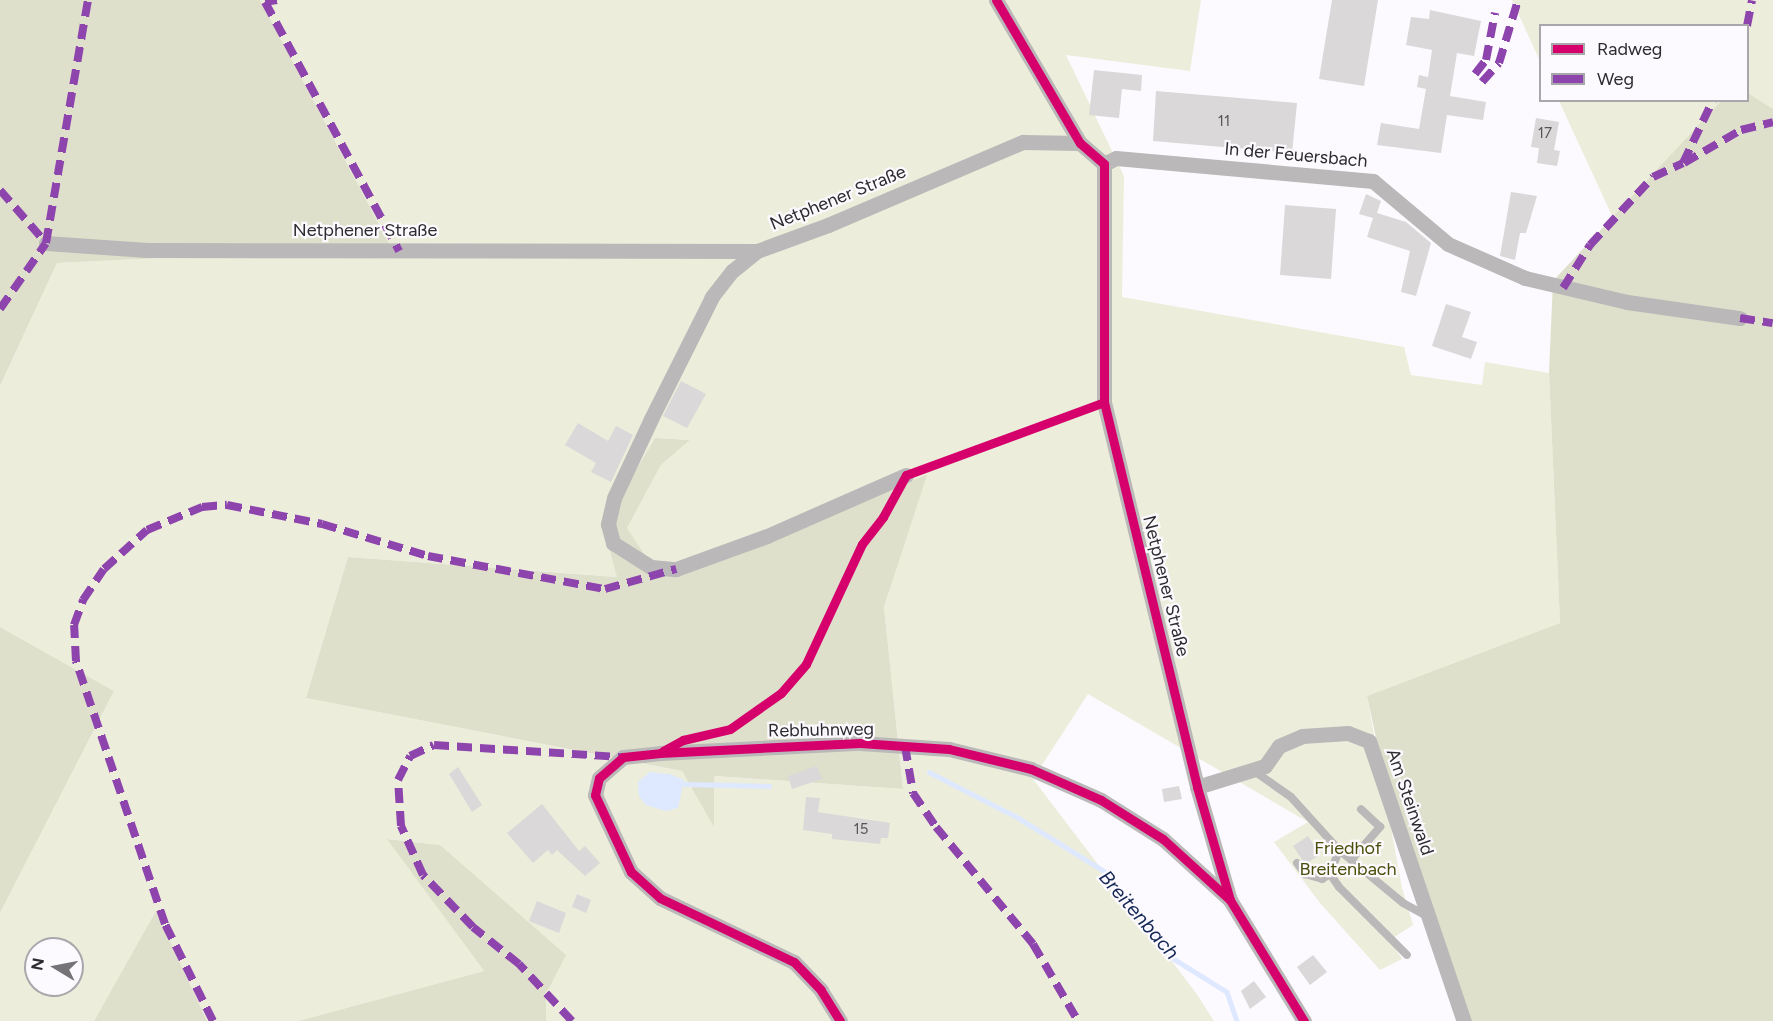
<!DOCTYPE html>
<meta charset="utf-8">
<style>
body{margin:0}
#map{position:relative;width:1773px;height:1021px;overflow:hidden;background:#fcfafe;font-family:Figtree,sans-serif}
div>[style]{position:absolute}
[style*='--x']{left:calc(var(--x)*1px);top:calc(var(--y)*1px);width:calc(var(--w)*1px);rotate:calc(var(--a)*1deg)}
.green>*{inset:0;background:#eceedb}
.forest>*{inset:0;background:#dee0cb}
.water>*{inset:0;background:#dee8ff}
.stream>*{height:4.5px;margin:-2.25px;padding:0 2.25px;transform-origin:2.25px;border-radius:2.25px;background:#dee8ff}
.building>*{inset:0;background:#dad8d8}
.lane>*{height:8px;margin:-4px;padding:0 4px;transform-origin:4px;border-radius:4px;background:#bab8b8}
.street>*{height:15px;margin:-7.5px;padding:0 7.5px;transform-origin:7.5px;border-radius:7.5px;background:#bab8b8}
.quiet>*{height:8px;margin-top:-4px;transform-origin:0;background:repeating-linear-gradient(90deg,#8e44ad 0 15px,transparent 0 23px)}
.cycleway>*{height:9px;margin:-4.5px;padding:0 4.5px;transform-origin:4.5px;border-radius:4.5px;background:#d6006c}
span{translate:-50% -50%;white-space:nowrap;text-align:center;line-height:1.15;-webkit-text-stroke:4.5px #fcf9ff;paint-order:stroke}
.number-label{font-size:15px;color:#595659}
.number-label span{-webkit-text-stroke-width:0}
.street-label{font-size:18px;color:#2e2b2f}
.park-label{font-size:18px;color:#4a4e09}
.water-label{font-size:20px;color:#142754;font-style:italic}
.legend{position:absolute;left:1539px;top:24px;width:210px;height:78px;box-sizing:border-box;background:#fcf9ff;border:2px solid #aaa7ac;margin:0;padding:8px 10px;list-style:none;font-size:18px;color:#2e2b2f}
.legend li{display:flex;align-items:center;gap:12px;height:30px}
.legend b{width:30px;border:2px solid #aaa7ac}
.north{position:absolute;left:24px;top:937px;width:60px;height:60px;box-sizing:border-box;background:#fcf9ff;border:2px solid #aaa7ac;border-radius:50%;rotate:280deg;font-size:16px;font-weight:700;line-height:24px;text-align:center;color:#2e2b2f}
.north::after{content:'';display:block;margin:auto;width:21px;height:27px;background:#767377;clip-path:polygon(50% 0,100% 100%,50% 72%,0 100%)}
</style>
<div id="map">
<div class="green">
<i style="clip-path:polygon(evenodd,260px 0,1201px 0,1190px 71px,1066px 55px,1124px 176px,1122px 297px,1404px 347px,1411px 375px,1482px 385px,1485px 362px,1549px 373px,1560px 623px,1367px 696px,1402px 888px,1413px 925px,1390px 940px,1402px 959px,1380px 970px,1320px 903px,1274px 842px,1308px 822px,1088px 694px,1033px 779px,1196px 993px,1214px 1021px,546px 1021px,546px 994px,440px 845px,388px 839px,484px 971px,298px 1021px,207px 1021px,156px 912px,94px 1021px,0 1021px,0 913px,114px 691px,0 627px,0 386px,57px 263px,391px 247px,260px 0,655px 438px,690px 440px,661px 465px,627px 528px,655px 572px,926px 476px,884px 607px,903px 789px,713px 776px,714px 825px,682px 771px,306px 698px,348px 557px,618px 577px,603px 525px,655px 438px,260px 0,36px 949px,72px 949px,72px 985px,36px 985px,36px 949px)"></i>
<i style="clip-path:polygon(1512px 0,1773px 0,1773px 109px,1748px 93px,1748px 26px,1540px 26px,1540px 61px)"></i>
<i style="clip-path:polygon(1559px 101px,1721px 101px,1614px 220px)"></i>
</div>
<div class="forest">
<i style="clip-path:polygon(0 0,260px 0,391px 247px,57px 263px,0 386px)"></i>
<i style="clip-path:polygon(1748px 93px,1773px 109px,1773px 1021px,1469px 1021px,1378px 747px,1367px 696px,1560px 623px,1549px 373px,1553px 281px,1721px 101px,1748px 100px)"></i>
<i style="clip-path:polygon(655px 438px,690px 440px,661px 465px,627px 528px,656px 572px,927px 475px,884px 607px,903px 789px,714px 776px,714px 827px,682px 771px,306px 698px,348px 557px,617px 577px,603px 525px)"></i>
<i style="clip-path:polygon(0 627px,114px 691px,0 913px)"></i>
<i style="clip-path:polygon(387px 839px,440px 845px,566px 955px,546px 994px,546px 1021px,298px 1021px,484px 971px)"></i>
<i style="clip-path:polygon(156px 911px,207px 1021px,94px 1021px)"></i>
</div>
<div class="water">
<i style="clip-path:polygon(650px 772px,670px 774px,684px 780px,678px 808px,665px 811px,646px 805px,639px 796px,638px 782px)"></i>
</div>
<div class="stream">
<i style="--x:929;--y:772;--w:99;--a:27.1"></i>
<i style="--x:1017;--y:817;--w:106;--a:31.9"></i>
<i style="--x:1107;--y:873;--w:109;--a:52.1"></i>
<i style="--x:1174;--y:959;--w:62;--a:31.9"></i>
<i style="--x:1227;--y:992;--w:31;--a:71"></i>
<i style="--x:684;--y:784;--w:85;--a:1.3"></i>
</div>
<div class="building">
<i style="clip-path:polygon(1332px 0,1378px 0,1364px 86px,1319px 79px)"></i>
<i style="clip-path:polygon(1430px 10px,1481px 21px,1474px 56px,1457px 53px,1450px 96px,1486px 102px,1483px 120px,1447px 115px,1441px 153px,1377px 145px,1381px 123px,1419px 129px,1426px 89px,1417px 87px,1419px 75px,1428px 77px,1432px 50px,1406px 45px,1411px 17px,1429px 19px)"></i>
<i style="clip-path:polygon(1094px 70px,1142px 75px,1141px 91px,1122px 89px,1119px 118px,1089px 115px)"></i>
<i style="clip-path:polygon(1156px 91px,1297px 103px,1292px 153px,1153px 141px)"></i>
<i style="clip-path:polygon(1536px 118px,1559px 122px,1554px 150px,1560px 151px,1557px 166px,1537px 163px,1539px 148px,1531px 147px)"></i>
<i style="clip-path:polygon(1511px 192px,1537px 196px,1526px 233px,1520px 233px,1515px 260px,1500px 256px)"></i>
<i style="clip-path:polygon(1366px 194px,1381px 201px,1377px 213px,1406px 222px,1431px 243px,1416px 296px,1401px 292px,1410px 251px,1367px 237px,1373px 218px,1359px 214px)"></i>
<i style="clip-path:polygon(1285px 205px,1336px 209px,1331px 279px,1280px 275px)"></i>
<i style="clip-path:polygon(1446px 304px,1471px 312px,1462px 337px,1477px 342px,1471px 359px,1432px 346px)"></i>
<i style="clip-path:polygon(681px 381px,706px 394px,687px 428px,663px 416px)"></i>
<i style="clip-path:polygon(578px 423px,608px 441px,616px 426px,633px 435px,611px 482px,591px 472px,596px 463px,565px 445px)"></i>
<i style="clip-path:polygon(817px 766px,822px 779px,792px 789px,788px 776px)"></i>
<i style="clip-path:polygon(458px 767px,482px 805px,472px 812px,449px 774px)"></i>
<i style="clip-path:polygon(1179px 786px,1182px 799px,1164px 802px,1162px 789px)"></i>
<i style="clip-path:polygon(806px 797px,820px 798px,818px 812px,890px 823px,888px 838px,881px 838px,880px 844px,832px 839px,832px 834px,803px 830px)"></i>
<i style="clip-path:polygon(542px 804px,579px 851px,585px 846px,600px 863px,585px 876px,557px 850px,552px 855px,548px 850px,533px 863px,507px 833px)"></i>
<i style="clip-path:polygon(1308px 836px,1320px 855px,1305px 864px,1293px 846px)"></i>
<i style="clip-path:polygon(577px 894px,591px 900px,586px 913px,572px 907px)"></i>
<i style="clip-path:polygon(537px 901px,566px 913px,559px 933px,529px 921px)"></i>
<i style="clip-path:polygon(1313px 955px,1327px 972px,1310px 985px,1297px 967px)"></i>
<i style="clip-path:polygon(1254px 981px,1266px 997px,1250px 1009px,1241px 991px)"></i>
</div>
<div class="lane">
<i style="--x:1254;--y:771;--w:45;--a:35.1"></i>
<i style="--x:1291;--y:797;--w:72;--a:47.8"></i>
<i style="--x:1339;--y:850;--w:83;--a:39.6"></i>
<i style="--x:1403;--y:903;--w:26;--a:29"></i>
<i style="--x:1352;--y:859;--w:43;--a:-48.8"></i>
<i style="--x:1380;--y:827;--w:26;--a:-137"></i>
<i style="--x:1297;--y:863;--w:14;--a:54"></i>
<i style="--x:1305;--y:874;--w:18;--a:16"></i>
<i style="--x:1322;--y:879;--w:9;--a:-32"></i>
<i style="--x:1330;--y:874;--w:26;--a:-69"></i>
<i style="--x:1330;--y:874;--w:16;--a:55"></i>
<i style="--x:1339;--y:887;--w:96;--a:45"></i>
</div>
<div class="street">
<i style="--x:996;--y:0;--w:166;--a:59.6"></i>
<i style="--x:1104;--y:164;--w:13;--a:-27"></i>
<i style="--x:1116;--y:158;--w:258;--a:5.1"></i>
<i style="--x:1373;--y:181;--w:98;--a:40"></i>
<i style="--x:1448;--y:244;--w:84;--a:23.8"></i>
<i style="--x:1525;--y:278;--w:105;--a:13.2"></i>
<i style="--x:1627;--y:302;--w:114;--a:8.1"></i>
<i style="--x:46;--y:243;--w:101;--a:4"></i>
<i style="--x:147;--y:250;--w:610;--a:0.09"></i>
<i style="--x:757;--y:251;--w:76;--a:-20.1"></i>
<i style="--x:828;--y:225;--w:212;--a:-23.1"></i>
<i style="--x:1023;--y:142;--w:57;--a:1"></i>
<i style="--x:1080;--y:143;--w:32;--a:41"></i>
<i style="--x:1104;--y:164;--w:238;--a:90"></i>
<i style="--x:1104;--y:402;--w:396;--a:76.4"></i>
<i style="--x:1197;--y:787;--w:118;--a:73.7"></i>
<i style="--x:1230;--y:900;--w:142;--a:58.6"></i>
<i style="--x:757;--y:251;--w:32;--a:141"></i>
<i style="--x:732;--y:271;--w:33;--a:128"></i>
<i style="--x:712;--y:297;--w:136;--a:116.6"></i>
<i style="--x:651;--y:419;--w:87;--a:115.1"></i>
<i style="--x:614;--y:498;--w:27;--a:103"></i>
<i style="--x:608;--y:524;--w:20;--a:75"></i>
<i style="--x:613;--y:543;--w:45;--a:32.3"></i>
<i style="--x:651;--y:567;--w:25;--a:5"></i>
<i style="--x:676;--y:569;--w:97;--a:-19.9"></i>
<i style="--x:767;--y:536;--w:152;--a:-23.7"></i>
<i style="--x:1197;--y:787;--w:71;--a:-17.2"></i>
<i style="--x:1265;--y:766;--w:24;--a:-55"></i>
<i style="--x:1279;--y:746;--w:25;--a:-23"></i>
<i style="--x:1302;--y:736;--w:46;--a:-3.7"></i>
<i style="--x:1348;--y:733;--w:22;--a:21"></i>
<i style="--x:1369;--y:741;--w:296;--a:71.3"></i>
<i style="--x:840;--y:1021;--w:36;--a:-122"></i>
<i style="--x:821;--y:990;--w:39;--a:-134"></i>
<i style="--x:794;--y:962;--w:148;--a:-154.5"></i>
<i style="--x:660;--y:898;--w:39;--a:-138"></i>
<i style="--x:631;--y:872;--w:85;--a:-115.1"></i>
<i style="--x:595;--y:795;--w:17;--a:-77"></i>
<i style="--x:599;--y:778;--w:32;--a:-41"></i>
<i style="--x:623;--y:757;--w:37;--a:-6"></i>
<i style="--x:660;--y:753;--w:200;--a:-2.9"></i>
<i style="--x:860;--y:743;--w:89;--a:3.9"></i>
<i style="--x:949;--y:749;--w:84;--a:13.7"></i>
<i style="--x:1031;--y:769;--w:77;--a:23.9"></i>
<i style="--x:1101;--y:800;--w:73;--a:32.2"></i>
<i style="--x:1163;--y:839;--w:91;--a:42.3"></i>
</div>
<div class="quiet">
<i style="--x:277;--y:0;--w:12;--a:171"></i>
<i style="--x:265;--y:2;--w:283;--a:61.7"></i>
<i style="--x:1747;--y:26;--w:26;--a:-79"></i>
<i style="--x:1475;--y:74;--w:18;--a:-52"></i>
<i style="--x:1486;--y:60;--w:48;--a:-79.2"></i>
<i style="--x:1482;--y:82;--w:25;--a:-48"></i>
<i style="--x:1499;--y:63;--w:66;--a:-73.2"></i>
<i style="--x:1684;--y:163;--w:66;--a:-30.1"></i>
<i style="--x:1741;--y:130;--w:33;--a:-14"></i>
<i style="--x:0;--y:190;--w:70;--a:49"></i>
<i style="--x:1563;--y:288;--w:51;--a:-57.9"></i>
<i style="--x:1590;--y:245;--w:93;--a:-47.2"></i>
<i style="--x:1653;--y:177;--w:33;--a:-25"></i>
<i style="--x:1683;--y:163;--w:70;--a:-64.5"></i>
<i style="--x:0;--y:309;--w:80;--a:-55.1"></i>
<i style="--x:46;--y:243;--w:247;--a:-80.2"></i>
<i style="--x:1740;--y:318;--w:33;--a:9"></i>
<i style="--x:905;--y:746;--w:48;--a:80.3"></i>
<i style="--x:913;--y:793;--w:41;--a:55.9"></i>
<i style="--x:936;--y:827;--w:152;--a:50.3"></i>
<i style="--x:1033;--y:944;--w:89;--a:59.7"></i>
<i style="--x:213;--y:1021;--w:108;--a:-116.3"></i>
<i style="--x:165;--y:924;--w:278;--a:-108.7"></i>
<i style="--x:76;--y:661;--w:36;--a:-93"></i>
<i style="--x:74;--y:625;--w:27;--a:-70"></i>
<i style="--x:83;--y:600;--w:37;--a:-56"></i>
<i style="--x:104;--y:569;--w:58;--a:-42.2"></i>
<i style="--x:147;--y:530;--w:60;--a:-22.7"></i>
<i style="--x:202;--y:507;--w:25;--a:-5"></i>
<i style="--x:227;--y:505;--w:97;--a:11.3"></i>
<i style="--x:322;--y:524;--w:111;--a:16.8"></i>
<i style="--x:428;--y:556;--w:180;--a:10.6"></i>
<i style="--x:605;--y:589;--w:74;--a:-15.7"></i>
<i style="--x:572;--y:1021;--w:78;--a:-132.9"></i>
<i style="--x:519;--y:964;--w:59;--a:-141.2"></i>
<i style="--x:473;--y:927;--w:72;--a:-133.9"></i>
<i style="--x:423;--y:875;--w:54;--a:-114.2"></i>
<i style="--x:401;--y:826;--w:46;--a:-93.7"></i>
<i style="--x:398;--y:780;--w:27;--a:-63"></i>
<i style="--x:410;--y:756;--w:26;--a:-25"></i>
<i style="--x:434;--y:745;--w:188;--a:3.7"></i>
</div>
<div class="cycleway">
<i style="--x:996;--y:0;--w:166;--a:59.6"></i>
<i style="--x:1080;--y:143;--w:32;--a:41"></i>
<i style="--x:1104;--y:164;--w:238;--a:90"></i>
<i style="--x:1104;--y:402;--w:396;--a:76.4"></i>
<i style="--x:1197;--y:787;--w:118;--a:73.7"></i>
<i style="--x:1230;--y:900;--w:142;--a:58.6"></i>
<i style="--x:663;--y:751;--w:23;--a:-29"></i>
<i style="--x:683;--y:740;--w:48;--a:-13.2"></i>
<i style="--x:730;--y:729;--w:62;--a:-35.2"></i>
<i style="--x:781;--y:693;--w:38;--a:-49"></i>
<i style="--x:806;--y:664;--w:132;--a:-65"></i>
<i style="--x:862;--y:544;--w:34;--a:-52"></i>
<i style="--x:883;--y:517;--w:48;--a:-61.3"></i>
<i style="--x:906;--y:475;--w:211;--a:-20.2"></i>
<i style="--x:840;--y:1021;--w:36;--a:-122"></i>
<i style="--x:821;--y:990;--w:39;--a:-134"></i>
<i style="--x:794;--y:962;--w:148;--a:-154.5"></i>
<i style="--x:660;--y:898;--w:39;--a:-138"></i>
<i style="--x:631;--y:872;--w:85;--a:-115.1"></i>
<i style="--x:595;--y:795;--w:17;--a:-77"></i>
<i style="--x:599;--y:778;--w:32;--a:-41"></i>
<i style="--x:623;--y:757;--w:37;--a:-6"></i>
<i style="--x:660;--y:753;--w:200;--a:-2.9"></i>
<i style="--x:860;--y:743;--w:89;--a:3.9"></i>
<i style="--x:949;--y:749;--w:84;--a:13.7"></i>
<i style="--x:1031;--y:769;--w:77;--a:23.9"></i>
<i style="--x:1101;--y:800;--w:73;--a:32.2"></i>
<i style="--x:1163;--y:839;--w:91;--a:42.3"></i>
</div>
<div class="number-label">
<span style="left:1224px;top:122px">11</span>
<span style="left:1545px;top:134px">17</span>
<span style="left:861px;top:830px">15</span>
</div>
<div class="street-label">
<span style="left:1296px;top:155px;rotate:5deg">In der Feuersbach</span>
<span style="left:838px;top:198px;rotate:-22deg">Netphener Straße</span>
<span style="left:365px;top:230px">Netphener Straße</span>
<span style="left:1166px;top:586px;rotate:76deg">Netphener Straße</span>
<span style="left:821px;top:730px;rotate:-1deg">Rebhuhnweg</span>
<span style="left:1410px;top:802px;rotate:71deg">Am Steinwald</span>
</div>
<div class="park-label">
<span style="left:1348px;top:859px">Friedhof<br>Breitenbach</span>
</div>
<div class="water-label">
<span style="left:1139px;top:915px;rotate:49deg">Breitenbach</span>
</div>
<ul class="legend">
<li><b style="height:8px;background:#d6006c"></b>Radweg</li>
<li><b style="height:8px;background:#8e44ad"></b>Weg</li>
</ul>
<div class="north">N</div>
</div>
